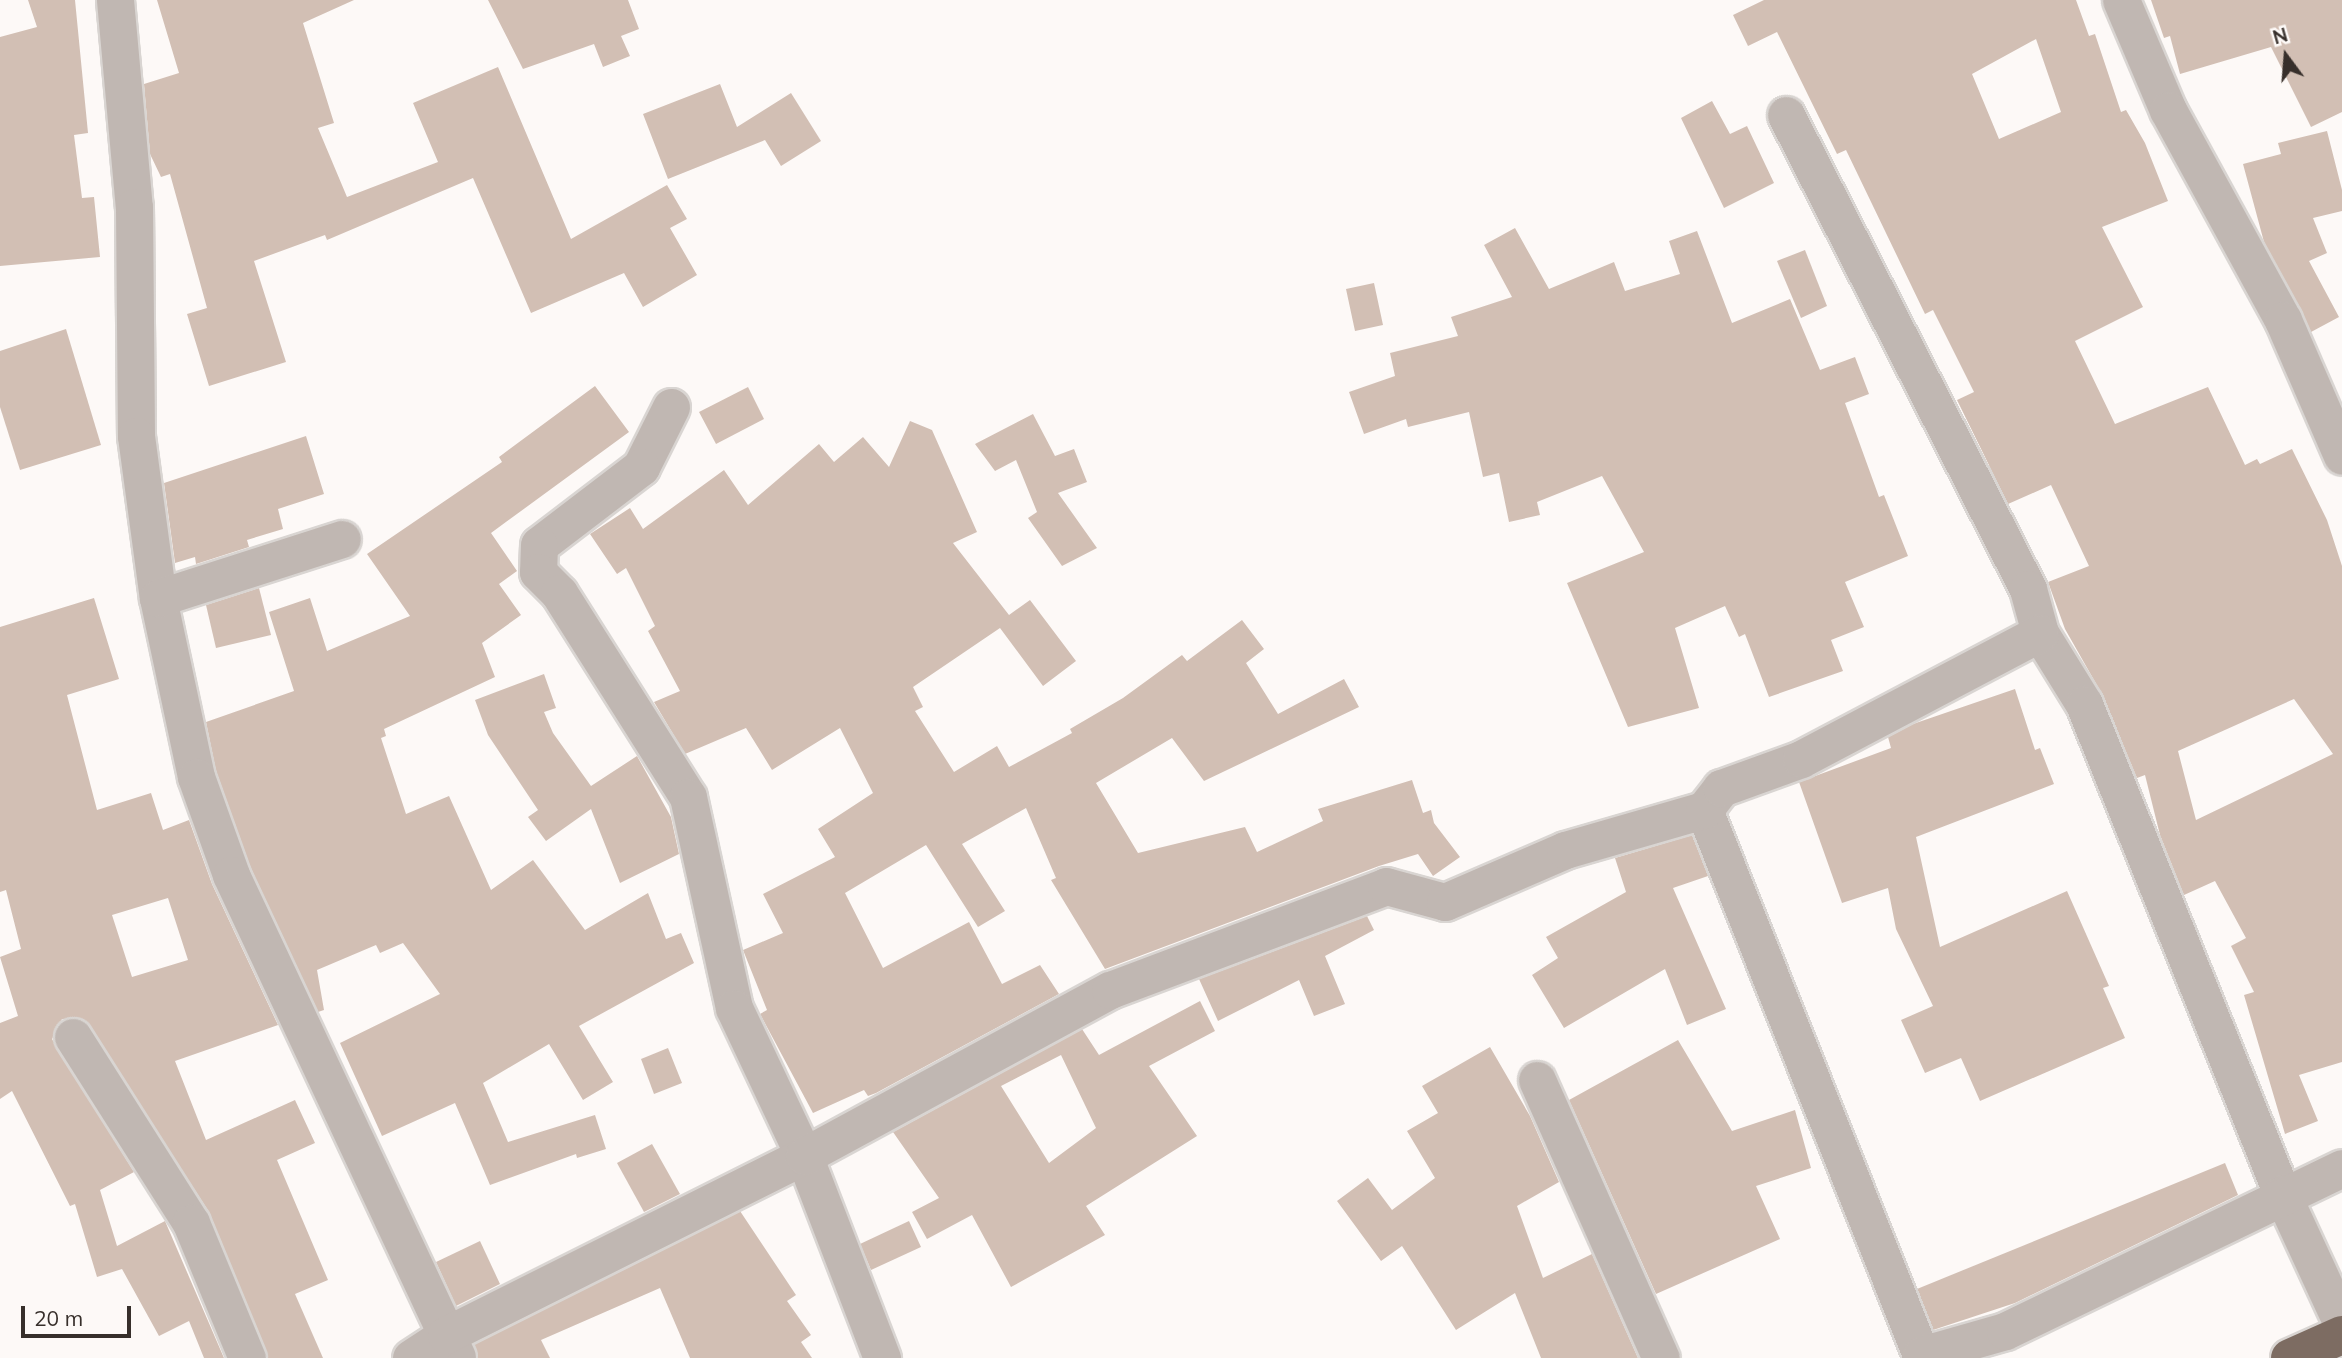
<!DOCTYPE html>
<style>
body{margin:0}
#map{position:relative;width:2342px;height:1358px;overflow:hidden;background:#fdf9f7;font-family:Mulish,sans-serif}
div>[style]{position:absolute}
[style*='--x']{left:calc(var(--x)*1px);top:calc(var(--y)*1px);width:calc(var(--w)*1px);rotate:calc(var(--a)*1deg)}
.building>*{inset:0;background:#d2bfb4}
.roads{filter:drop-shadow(2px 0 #d9d5d2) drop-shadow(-2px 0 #d9d5d2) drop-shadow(0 2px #d9d5d2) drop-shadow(0 -2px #d9d5d2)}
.minor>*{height:37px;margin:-18.5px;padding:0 18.5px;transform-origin:18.5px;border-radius:18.5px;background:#c0b7b2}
.highway>*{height:38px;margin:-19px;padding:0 19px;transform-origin:19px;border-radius:19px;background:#7d6c62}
span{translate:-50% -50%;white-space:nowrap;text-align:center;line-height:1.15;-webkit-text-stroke:5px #fdf9f7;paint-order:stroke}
.north{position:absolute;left:2251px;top:21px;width:70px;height:70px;-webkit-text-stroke:5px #fdf9f7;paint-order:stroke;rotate:344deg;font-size:19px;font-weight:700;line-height:28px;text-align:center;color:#372f2b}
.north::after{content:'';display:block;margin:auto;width:24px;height:32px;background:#372f2b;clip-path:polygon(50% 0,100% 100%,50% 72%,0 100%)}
.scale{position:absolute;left:21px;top:1306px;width:110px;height:32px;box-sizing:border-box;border:4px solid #372f2b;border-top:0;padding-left:9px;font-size:21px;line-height:24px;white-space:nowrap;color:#372f2b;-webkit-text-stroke:5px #fdf9f7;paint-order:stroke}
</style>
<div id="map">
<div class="building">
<i style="clip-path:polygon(28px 0,75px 0,88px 133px,74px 135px,82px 198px,94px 197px,100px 257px,0 266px,0 37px,37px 27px)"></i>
<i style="clip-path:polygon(157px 0,354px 0,303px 23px,334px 123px,318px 128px,347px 197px,438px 162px,413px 103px,498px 67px,571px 239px,667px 185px,687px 219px,670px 228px,697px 275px,643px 307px,624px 273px,531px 313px,473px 178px,327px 240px,325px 235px,254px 261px,286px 362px,209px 386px,187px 314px,207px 308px,170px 174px,161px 177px,150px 154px,144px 84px,179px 73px)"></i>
<i style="clip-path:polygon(488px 0,628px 0,639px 29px,621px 36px,630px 56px,603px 67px,594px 44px,523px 69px)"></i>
<i style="clip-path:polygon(evenodd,1764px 0,2076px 0,2089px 36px,2095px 34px,2121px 112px,2126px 110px,2145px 143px,2168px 201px,2102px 227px,2143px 307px,2075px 341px,2115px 424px,2208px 387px,2245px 465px,2257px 459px,2260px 464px,2292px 449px,2327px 520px,2342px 566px,2342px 1062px,2299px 1075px,2318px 1121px,2285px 1134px,2244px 995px,2254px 992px,2231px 946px,2246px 938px,2215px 881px,2184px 895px,2160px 835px,2145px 775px,2137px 778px,2103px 696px,2065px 629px,2048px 582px,2089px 566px,2051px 485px,2008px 504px,1957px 400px,1974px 392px,1933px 310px,1925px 314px,1846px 150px,1837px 154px,1777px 32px,1748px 46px,1733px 15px,1764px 0,2036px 39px,2061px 112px,1999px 139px,1972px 74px,2036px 39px,1764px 0,2294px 699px,2333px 754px,2196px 820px,2178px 751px,2294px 699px)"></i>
<i style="clip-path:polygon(2151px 0,2342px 0,2342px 112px,2311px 127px,2271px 47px,2180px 74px,2170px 36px,2164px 38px)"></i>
<i style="clip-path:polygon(720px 84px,737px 127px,791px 93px,821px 141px,781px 166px,765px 140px,668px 179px,643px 114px)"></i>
<i style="clip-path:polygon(1712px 101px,1730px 134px,1747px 126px,1774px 183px,1724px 208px,1681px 118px)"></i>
<i style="clip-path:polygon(2327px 131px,2342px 190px,2342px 211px,2313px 218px,2327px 253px,2309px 261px,2339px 317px,2311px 332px,2264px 242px,2243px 164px,2281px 154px,2278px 143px)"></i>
<i style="clip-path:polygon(1515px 228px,1549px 289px,1614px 262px,1625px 291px,1680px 274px,1669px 241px,1697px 231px,1732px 323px,1790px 299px,1820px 370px,1855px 357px,1869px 394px,1845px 403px,1879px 497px,1884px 495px,1908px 556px,1845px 582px,1864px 627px,1831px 640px,1843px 671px,1769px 697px,1745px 634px,1739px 637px,1725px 606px,1675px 628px,1699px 708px,1628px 727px,1567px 583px,1644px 552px,1602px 476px,1537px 502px,1540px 515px,1509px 522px,1499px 473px,1483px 477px,1469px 412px,1408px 427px,1406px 419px,1364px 434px,1349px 392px,1395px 376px,1390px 353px,1458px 336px,1451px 317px,1512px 297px,1484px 245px)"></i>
<i style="clip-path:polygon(1805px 250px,1827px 306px,1801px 318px,1777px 261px)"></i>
<i style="clip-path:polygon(1374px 283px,1383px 325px,1355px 331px,1346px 289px)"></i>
<i style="clip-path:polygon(66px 329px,101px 445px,20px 470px,0 407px,0 351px)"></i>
<i style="clip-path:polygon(595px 386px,629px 432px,491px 533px,517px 571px,499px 584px,521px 615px,482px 643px,495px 677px,384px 729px,386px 736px,381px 738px,406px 814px,449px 796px,491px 890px,533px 860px,585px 930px,648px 893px,666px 939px,681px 933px,694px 963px,579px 1026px,613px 1082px,583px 1100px,549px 1044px,483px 1083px,508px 1142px,595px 1115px,606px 1149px,577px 1158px,576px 1154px,490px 1185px,455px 1103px,382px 1136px,340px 1043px,440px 994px,403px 943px,380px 953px,376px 945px,317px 970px,324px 1010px,318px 1012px,250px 867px,216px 771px,206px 722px,294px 691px,269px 612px,310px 598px,327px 651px,410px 616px,367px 554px,502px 462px,499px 457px)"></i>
<i style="clip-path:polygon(748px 387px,764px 419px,716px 444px,699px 412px)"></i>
<i style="clip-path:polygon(1033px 414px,1055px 456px,1074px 449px,1087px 482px,1058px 493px,1097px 548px,1062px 566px,1028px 518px,1037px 512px,1016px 460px,995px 471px,975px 444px)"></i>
<i style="clip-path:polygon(910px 421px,932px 430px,977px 532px,953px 543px,1009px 615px,1030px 600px,1076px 661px,1043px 686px,1000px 628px,913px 687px,923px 707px,915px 711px,954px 772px,997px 746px,1009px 767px,1072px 733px,1070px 729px,1123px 698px,1182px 655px,1187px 661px,1242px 620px,1264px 649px,1246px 663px,1278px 714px,1344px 679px,1359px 707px,1204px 781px,1172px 738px,1096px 783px,1138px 853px,1245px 827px,1257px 852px,1323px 821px,1318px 809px,1412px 780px,1423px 813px,1431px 810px,1434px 823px,1460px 857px,1433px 876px,1418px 854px,1379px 866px,1105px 969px,1051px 880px,1056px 878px,1026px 808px,962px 844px,1005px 911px,978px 927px,926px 845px,845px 893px,883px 968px,969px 922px,1002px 984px,1040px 965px,1059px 994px,876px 1093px,868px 1096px,864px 1090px,813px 1113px,760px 1014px,767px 1010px,743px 950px,783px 933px,763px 894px,835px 857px,818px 829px,873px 793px,840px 728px,772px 770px,746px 728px,685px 754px,654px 702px,680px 691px,648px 631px,655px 626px,626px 568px,617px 574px,590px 534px,630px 508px,643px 529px,724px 470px,748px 505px,819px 444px,834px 462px,863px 437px,889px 467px)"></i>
<i style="clip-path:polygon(306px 436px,324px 494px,278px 509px,283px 529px,247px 540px,249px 547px,196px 564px,195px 557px,175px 563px,164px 483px)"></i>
<i style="clip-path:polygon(259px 588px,271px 635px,216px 648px,206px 605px)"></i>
<i style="clip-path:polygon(evenodd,94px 598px,119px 679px,67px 695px,97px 810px,151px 793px,163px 830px,189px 820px,212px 884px,278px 1025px,175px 1061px,206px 1140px,295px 1100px,315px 1143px,277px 1160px,328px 1280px,295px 1294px,323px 1358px,268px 1358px,209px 1212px,83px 1019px,62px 1019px,52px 1039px,134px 1172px,100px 1190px,117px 1246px,165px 1221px,224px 1358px,204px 1358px,189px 1321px,159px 1336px,122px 1269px,97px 1277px,75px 1204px,70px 1206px,12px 1091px,0 1099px,0 1023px,18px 1016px,0 957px,21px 949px,6px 890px,0 892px,0 627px,94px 598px,168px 898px,188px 960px,132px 977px,112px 915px,168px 898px)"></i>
<i style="clip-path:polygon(544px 674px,556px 708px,544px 712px,553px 733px,591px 786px,637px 756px,671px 817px,679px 854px,620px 883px,591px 809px,546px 841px,528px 817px,538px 810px,488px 735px,475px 700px)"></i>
<i style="clip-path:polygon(2015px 689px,2035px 750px,2040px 748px,2054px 784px,1916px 837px,1940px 947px,2067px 891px,2109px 986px,2103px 988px,2125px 1038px,1980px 1101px,1961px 1058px,1925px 1073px,1901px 1020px,1933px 1006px,1896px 929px,1888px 888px,1842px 903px,1799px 782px,1891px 748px,1888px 737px,1913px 724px)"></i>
<i style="clip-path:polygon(1692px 835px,1708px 876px,1673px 888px,1726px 1009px,1687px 1025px,1665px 969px,1564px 1028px,1532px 975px,1558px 958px,1546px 937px,1626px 892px,1615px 858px)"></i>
<i style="clip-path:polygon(1367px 916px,1374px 930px,1325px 956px,1345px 1004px,1314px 1016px,1299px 980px,1218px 1021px,1199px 979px)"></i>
<i style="clip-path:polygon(evenodd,1200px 1001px,1215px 1031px,1149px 1066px,1197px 1136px,1086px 1206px,1105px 1235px,1011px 1287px,972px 1215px,927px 1239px,912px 1212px,939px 1198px,893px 1132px,1082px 1029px,1099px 1055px,1200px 1001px,1061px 1055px,1096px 1128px,1049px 1163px,1001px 1086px,1061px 1055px)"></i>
<i style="clip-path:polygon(1678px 1040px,1732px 1131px,1795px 1110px,1811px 1168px,1756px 1186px,1780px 1239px,1656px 1294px,1569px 1100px)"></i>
<i style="clip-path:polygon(1490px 1047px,1530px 1116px,1559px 1182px,1517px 1206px,1543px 1278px,1592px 1254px,1638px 1358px,1541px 1358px,1515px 1293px,1456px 1330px,1402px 1246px,1381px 1261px,1337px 1201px,1368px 1178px,1392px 1210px,1435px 1178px,1407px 1131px,1438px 1113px,1422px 1086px)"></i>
<i style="clip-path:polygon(668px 1048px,682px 1083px,654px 1094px,641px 1059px)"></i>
<i style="clip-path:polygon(652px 1144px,680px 1194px,644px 1212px,617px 1163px)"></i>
<i style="clip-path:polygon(2225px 1163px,2238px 1195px,2015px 1303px,1933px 1330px,1917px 1289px)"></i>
<i style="clip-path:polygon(740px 1211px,796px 1295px,787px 1301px,811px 1335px,801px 1342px,812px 1358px,690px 1358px,660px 1288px,541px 1340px,550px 1358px,478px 1358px,474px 1344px)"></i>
<i style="clip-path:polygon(909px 1221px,921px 1247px,871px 1270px,860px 1244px)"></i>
<i style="clip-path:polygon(480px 1241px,500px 1284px,456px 1306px,436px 1262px)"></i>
</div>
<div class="roads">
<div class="minor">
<i style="--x:115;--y:0;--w:208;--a:84.8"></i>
<i style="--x:134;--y:207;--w:229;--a:89.5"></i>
<i style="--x:136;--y:436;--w:163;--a:82.3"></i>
<i style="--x:158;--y:598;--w:183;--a:78"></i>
<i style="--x:196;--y:777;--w:104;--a:70.3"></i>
<i style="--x:231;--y:875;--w:532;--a:64.88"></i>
<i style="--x:2121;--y:0;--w:120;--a:66.9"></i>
<i style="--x:2168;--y:110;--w:239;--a:61.3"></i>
<i style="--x:2283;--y:320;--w:148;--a:66.5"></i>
<i style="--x:1786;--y:115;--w:532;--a:62.95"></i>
<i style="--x:2028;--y:589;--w:46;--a:74.7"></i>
<i style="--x:2040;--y:633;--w:84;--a:58.2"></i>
<i style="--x:2084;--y:704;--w:528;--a:68"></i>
<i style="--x:2282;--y:1194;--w:143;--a:65.2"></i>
<i style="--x:671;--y:407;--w:67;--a:116.6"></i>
<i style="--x:641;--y:467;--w:128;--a:142.6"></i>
<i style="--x:539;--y:545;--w:27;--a:92"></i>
<i style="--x:538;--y:572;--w:30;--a:45"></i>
<i style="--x:559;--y:593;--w:241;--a:57.7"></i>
<i style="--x:688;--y:797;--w:216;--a:77.7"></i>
<i style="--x:734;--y:1008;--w:164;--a:64.7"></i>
<i style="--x:804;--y:1156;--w:217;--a:68.9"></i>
<i style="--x:158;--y:598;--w:193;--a:-17.8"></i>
<i style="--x:1704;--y:810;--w:587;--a:68.29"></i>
<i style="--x:1921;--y:1355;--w:87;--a:-15.9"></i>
<i style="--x:2005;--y:1331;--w:374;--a:-25.8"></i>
<i style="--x:73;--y:1037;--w:220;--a:57.6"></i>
<i style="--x:191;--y:1223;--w:146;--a:67.5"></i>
<i style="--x:1537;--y:1080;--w:304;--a:66"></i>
<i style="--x:411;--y:1358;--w:42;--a:-33.3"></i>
<i style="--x:446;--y:1335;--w:400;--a:-26.6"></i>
<i style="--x:804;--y:1156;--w:348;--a:-28.5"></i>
<i style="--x:1110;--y:990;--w:295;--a:-20.6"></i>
<i style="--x:1386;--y:886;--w:61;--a:15.2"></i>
<i style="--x:1445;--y:902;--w:131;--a:-23.4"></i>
<i style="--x:1565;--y:850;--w:145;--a:-16.1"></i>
<i style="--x:1704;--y:810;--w:28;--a:-52"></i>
<i style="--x:1721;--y:788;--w:85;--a:-19.9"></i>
<i style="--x:1801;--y:759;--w:270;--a:-27.8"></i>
</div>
<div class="highway">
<i style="--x:2290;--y:1358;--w:57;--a:-23.9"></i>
</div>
</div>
<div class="north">N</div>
<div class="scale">20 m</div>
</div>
